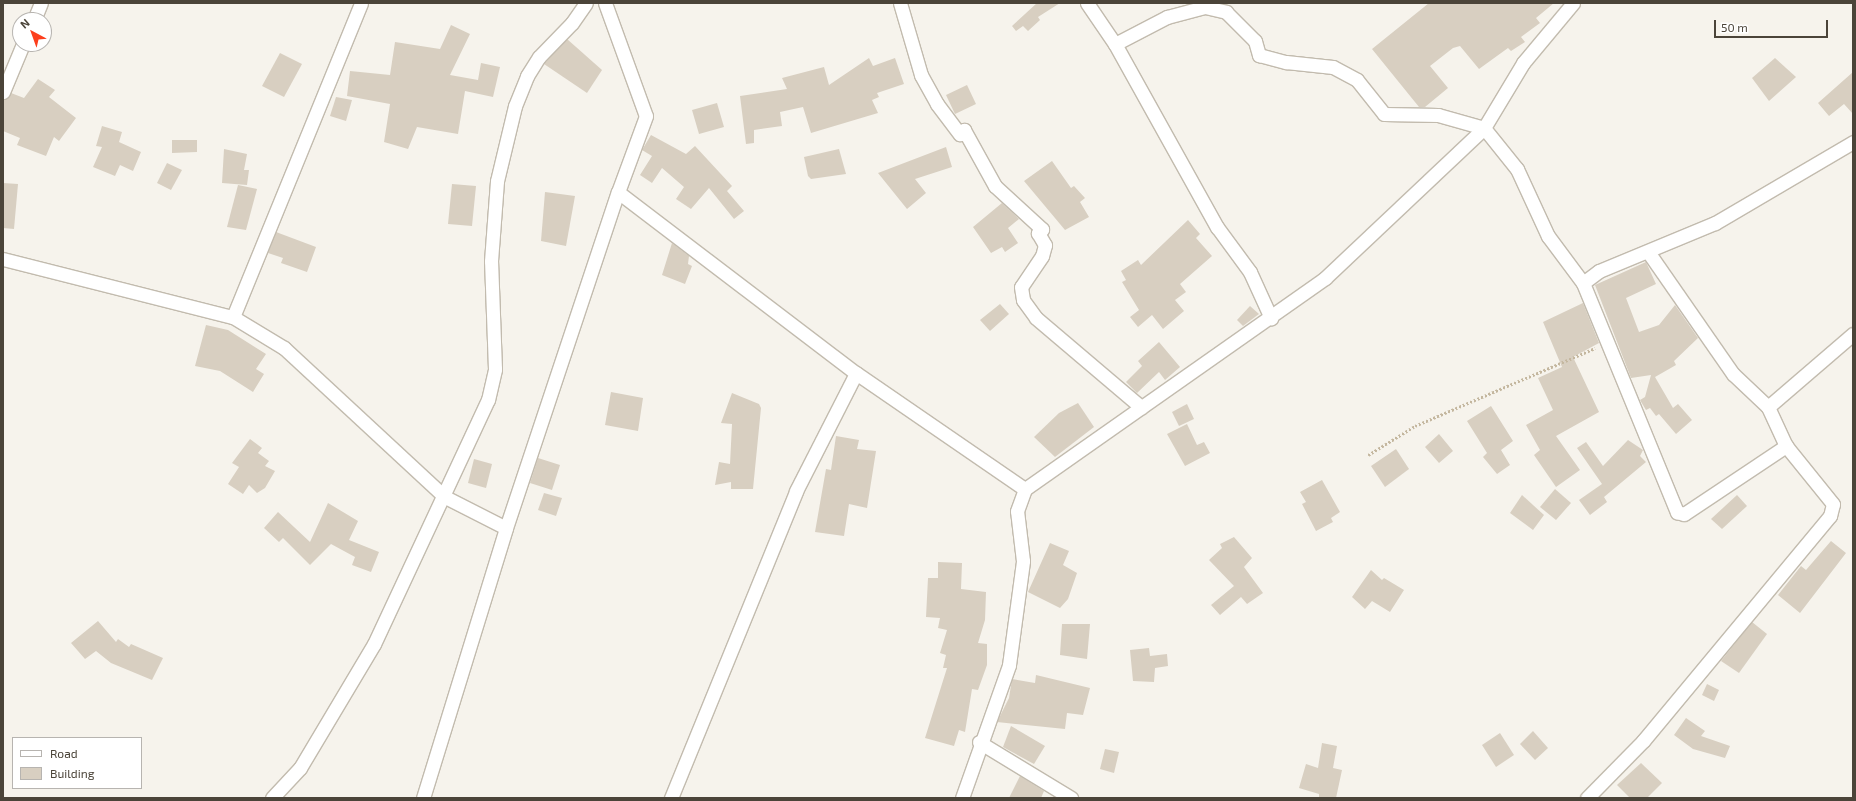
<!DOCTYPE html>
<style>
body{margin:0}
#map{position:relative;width:1856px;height:801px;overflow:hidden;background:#f6f3ec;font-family:"Exo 2",sans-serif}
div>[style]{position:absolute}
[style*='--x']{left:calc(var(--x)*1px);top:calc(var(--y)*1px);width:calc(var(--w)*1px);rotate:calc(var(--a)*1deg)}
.building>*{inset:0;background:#d8cfc1}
.path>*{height:2.5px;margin-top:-1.25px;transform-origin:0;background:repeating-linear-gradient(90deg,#c4b79f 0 2px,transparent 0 4px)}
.roads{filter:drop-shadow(1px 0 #c2bbae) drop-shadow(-1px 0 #c2bbae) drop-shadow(0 1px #c2bbae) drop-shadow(0 -1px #c2bbae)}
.minor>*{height:13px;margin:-6.5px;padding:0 6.5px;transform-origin:6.5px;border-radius:6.5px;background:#fff}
span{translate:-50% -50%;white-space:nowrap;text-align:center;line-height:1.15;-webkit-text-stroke:3px #fff;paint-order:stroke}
.frame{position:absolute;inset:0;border:4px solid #4b4439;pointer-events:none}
.legend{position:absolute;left:12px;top:737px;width:130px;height:52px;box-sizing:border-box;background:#fff;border:1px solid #b7b4b0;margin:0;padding:5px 7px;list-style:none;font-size:12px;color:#4b4439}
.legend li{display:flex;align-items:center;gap:8px;height:20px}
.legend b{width:20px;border:1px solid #b7b4b0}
.north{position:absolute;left:12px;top:12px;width:40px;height:40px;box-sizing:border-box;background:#fff;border:1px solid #b7b4b0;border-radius:50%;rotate:319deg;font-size:11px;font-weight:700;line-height:16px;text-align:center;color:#4b4439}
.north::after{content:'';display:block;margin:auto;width:14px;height:18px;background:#fc3f1d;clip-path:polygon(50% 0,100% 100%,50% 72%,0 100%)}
.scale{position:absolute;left:1714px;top:20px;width:114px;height:18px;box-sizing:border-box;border:2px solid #4b4439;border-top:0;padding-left:5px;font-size:12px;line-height:14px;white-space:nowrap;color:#4b4439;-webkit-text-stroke:3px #fff;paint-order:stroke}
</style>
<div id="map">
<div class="building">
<i style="clip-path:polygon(1037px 3px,1060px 3px,1038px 17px,1040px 20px,1028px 31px,1023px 26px,1016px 31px,1012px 26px)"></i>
<i style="clip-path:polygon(1429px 3px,1554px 3px,1536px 18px,1540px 23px,1521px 37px,1525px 42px,1511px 51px,1508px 48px,1479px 69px,1460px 46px,1453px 48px,1430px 66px,1448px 88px,1425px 107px,1419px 107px,1372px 49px)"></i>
<i style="clip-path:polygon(451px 25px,470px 34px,450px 75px,478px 80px,481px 63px,500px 67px,493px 97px,465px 91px,458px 134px,417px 127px,408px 149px,384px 142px,390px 104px,347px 96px,350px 71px,390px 75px,395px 42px,440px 49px)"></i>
<i style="clip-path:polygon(567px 39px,602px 70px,587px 93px,544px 64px)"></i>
<i style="clip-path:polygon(280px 53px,302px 64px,284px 97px,262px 86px)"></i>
<i style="clip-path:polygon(869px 58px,873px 66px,895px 58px,904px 84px,877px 93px,879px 97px,872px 100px,878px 113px,811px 133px,803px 107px,780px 112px,782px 126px,754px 130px,754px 143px,746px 144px,740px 96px,787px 89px,782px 78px,824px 67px,829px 85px)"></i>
<i style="clip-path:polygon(1775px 58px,1796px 77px,1769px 101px,1752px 78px)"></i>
<i style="clip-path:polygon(1853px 72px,1853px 114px,1844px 104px,1829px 116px,1818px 103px)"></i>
<i style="clip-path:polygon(38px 79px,55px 90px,49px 97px,76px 118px,59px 141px,54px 137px,46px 156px,17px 145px,20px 138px,3px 131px,3px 100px,11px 93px,24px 98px)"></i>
<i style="clip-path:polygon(967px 85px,976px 104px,955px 114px,946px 95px)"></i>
<i style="clip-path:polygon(336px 97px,352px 100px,346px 121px,330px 116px)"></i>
<i style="clip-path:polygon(717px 103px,724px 127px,699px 134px,692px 110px)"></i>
<i style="clip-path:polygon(102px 126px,122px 132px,119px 142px,141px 152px,133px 171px,120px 165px,115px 176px,93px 167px,102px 147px,96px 146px)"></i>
<i style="clip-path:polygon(651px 135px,686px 154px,695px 146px,732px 186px,727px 191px,744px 211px,734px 219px,709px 188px,691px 209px,676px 199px,684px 187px,662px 168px,652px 183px,640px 175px,652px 156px,642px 150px)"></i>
<i style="clip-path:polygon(172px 140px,197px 140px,197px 152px,172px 153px)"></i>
<i style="clip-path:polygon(946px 147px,952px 167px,915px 179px,926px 193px,907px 209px,878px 173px)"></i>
<i style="clip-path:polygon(224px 149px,247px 154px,244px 170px,249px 170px,247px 185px,222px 183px)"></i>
<i style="clip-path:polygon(839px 149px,846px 174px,811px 179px,808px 176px,804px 157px)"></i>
<i style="clip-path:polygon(1052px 161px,1071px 188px,1074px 186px,1085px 198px,1080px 202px,1089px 217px,1065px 230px,1024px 181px)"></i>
<i style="clip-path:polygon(167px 163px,182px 170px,171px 190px,157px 183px)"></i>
<i style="clip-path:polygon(3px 183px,18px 184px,14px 229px,3px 228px)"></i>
<i style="clip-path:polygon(452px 184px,476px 186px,472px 226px,448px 224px)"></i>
<i style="clip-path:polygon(238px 185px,257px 189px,246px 230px,227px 227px)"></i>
<i style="clip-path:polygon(545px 192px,575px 196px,566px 246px,541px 241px)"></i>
<i style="clip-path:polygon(1002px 203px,1019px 219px,1008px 228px,1018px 243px,1005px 252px,1002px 247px,991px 253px,973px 227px)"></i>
<i style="clip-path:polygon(1188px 220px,1200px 234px,1196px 238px,1212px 256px,1180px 284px,1186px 292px,1175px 300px,1184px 311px,1163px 329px,1152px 315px,1138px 327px,1130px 317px,1139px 310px,1122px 282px,1126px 280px,1121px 271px,1138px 260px,1141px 265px)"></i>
<i style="clip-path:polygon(276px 232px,316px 247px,307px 272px,281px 263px,283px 258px,268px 253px)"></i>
<i style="clip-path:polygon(672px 243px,689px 256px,688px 264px,692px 266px,685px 284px,662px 275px)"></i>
<i style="clip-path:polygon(1646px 262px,1656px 284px,1626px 298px,1639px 332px,1659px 325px,1675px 305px,1698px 338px,1674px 361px,1676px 365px,1655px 377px,1673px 408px,1678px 404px,1692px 420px,1676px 434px,1659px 414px,1656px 416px,1650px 408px,1646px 410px,1640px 400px,1645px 397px,1651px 375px,1631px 378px,1595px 285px)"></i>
<i style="clip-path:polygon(1583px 303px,1599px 343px,1573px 357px,1599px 412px,1556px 436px,1580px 470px,1556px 487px,1534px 455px,1540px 450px,1526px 425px,1553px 410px,1538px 378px,1562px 367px,1543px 322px)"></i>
<i style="clip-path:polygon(1000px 304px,1009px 314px,990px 331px,980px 320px)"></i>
<i style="clip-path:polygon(1250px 306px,1259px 314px,1243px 326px,1237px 320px)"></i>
<i style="clip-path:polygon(206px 325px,228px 330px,266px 354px,256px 369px,264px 374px,253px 392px,220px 371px,195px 366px)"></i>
<i style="clip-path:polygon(1159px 342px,1180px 367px,1165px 380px,1159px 372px,1137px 393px,1126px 382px,1142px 366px,1138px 361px)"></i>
<i style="clip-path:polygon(611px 392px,643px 398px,638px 431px,605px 425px)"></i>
<i style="clip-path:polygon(732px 393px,759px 404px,761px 408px,753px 489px,731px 489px,731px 482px,715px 485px,719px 462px,730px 464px,732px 424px,721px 423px)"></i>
<i style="clip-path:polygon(1078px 403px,1094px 427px,1055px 457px,1034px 437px,1059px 413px)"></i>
<i style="clip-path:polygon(1187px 404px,1194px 419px,1179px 426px,1172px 412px)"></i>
<i style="clip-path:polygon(1491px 406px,1513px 441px,1501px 450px,1510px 465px,1497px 474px,1483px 457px,1487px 453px,1467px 421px)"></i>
<i style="clip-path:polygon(1187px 424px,1197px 445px,1204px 442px,1210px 453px,1185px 466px,1167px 434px)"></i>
<i style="clip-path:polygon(1439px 434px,1453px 451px,1439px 463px,1425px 447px)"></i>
<i style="clip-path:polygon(836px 436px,859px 440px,857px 449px,876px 451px,867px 508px,849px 504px,844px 536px,815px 532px,826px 469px,831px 470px)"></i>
<i style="clip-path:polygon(250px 439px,262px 448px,258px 453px,269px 461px,265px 466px,275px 471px,265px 488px,257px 493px,249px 485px,243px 494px,228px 484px,239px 467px,232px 463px)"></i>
<i style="clip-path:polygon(1628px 440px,1643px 450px,1640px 456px,1646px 462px,1604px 497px,1607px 502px,1590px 515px,1579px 500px,1602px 484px,1577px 448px,1586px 442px,1603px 466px)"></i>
<i style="clip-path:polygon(1396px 449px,1409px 469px,1385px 487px,1371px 466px)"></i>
<i style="clip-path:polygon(538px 458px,560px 465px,552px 490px,530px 483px)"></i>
<i style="clip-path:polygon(474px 459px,492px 464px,486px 488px,468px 483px)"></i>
<i style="clip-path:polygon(1322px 480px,1340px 512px,1331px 518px,1333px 522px,1316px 531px,1302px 504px,1306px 502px,1300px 492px)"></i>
<i style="clip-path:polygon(1555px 489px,1571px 503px,1556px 520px,1540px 507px)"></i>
<i style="clip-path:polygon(544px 493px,562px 498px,556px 516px,538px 510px)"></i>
<i style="clip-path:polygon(1522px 495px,1544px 515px,1533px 530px,1510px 513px)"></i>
<i style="clip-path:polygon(1737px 495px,1747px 506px,1722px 529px,1711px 519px)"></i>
<i style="clip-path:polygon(328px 503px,358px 521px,349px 540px,379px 552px,371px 572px,352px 565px,355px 557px,331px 544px,310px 565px,283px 538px,279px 542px,264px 528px,278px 512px,310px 542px)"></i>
<i style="clip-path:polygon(1234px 537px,1252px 558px,1244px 567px,1263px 593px,1247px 604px,1241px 597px,1220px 615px,1211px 605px,1234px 586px,1209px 560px,1222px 548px,1220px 544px)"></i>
<i style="clip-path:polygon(1831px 541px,1846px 553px,1800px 613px,1778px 595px,1801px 566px,1806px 570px)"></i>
<i style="clip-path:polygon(1050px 543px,1069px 551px,1063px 565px,1077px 573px,1068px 599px,1060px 608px,1028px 592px)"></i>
<i style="clip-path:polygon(938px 562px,962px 563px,961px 589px,986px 592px,985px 620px,978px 643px,987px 644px,987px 665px,978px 690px,972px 689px,965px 732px,959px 730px,954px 746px,925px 738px,947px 668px,943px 668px,946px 655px,940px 653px,947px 630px,938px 628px,940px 618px,926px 617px,928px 578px,938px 578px)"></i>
<i style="clip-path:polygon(1371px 570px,1382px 580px,1384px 578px,1404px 590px,1390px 612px,1372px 601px,1365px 609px,1352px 597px)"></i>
<i style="clip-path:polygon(98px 621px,116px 642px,118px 639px,129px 647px,131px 644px,163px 658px,152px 680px,111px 663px,96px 651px,85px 659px,71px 643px)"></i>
<i style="clip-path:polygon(1752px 622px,1767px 634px,1739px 673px,1721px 661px)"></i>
<i style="clip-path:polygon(1062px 624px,1090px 624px,1087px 659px,1060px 655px)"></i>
<i style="clip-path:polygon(1149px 648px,1150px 656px,1167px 654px,1168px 666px,1155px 668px,1154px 682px,1133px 681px,1130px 650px)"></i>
<i style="clip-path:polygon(1036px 675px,1090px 688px,1083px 715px,1067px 713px,1065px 729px,997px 722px,1009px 698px,1012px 679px,1035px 683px)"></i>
<i style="clip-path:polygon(1707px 684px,1719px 690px,1714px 701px,1702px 695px)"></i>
<i style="clip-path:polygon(1686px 718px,1705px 731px,1701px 736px,1730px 746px,1725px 758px,1693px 749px,1674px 735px)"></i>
<i style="clip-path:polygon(1011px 726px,1045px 746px,1034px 764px,1003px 747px)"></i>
<i style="clip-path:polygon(1533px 731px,1548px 748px,1535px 760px,1520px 744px)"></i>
<i style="clip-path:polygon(1500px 733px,1514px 755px,1496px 767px,1482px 745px)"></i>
<i style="clip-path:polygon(1322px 743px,1337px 746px,1333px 768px,1342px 770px,1336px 798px,1319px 798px,1319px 794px,1299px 788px,1306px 764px,1318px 768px)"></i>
<i style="clip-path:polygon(1105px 749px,1119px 752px,1114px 773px,1100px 769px)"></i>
<i style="clip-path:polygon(1641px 763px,1662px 783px,1647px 798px,1630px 798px,1617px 785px)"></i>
<i style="clip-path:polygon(1020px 776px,1044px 791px,1041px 798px,1009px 798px)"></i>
</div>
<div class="path">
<i style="--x:1368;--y:455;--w:55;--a:-31.7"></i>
<i style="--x:1415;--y:426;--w:196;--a:-23.4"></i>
</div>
<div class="roads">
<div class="minor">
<i style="--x:605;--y:3;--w:120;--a:70.1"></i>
<i style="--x:646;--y:116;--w:81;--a:110.2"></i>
<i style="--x:618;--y:192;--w:299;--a:37.3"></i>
<i style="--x:856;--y:373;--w:205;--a:34.5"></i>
<i style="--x:900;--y:3;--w:75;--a:73.7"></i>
<i style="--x:921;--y:75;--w:33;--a:61"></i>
<i style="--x:937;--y:104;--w:38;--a:53"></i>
<i style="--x:960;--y:134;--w:6;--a:-45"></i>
<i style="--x:964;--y:130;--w:64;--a:61"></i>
<i style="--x:995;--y:186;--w:64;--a:42.5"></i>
<i style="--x:1042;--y:229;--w:6;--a:135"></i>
<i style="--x:1038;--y:233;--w:14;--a:60"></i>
<i style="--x:1045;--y:245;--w:11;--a:105"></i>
<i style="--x:1042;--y:256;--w:37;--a:124"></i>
<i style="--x:1021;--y:287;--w:13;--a:81"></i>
<i style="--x:1023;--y:300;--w:22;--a:54"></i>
<i style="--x:1036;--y:318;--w:138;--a:40.3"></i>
<i style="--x:1087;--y:3;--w:50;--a:55.7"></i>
<i style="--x:1115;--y:44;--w:210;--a:60.9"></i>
<i style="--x:1217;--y:227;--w:56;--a:53.7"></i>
<i style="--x:1250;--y:272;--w:51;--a:65.5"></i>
<i style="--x:34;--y:20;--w:18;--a:-68"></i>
<i style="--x:1115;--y:44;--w:59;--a:-27.4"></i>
<i style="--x:1167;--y:17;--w:39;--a:-15"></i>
<i style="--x:1205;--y:7;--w:22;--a:13"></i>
<i style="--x:1226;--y:12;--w:41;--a:45"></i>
<i style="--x:1255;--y:41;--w:15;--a:74"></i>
<i style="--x:1259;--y:55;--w:28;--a:15"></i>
<i style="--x:1286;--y:62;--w:47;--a:6.1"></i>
<i style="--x:1333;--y:67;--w:27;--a:28"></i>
<i style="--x:1357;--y:80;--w:43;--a:51.5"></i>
<i style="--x:1384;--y:114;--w:54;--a:1.1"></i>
<i style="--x:1438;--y:115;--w:48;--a:15.8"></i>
<i style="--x:1484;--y:128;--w:53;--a:51.2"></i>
<i style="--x:1517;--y:169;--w:74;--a:65.2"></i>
<i style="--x:1548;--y:236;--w:59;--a:53.3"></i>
<i style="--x:1583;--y:283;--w:20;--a:-37"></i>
<i style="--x:1599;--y:271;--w:126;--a:-22.5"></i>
<i style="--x:1715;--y:223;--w:160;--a:-30.4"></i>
<i style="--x:3;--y:92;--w:52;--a:-67.4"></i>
<i style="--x:3;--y:259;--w:237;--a:14.2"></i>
<i style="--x:233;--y:317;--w:60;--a:31.3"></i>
<i style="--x:284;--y:348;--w:219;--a:42.8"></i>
<i style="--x:445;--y:497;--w:68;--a:26.9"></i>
<i style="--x:1583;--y:283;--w:248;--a:67.7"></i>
<i style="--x:1677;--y:512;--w:7;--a:16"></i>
<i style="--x:1684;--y:514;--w:123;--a:-33.7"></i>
<i style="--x:233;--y:317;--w:339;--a:-67.8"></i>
<i style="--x:1768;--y:407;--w:112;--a:-40.7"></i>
<i style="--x:979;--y:742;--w:108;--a:31.3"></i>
<i style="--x:272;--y:798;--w:41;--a:-47"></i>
<i style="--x:300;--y:768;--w:144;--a:-59.2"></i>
<i style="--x:374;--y:644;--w:269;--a:-65"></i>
<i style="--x:488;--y:400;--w:32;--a:-77"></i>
<i style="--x:495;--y:369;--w:108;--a:-92.1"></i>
<i style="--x:491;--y:261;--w:80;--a:-85.7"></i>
<i style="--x:497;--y:181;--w:77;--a:-76.5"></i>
<i style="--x:515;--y:106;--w:32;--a:-68"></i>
<i style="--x:527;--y:76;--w:22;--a:-58"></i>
<i style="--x:539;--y:57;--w:47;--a:-45.9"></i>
<i style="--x:572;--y:23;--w:24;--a:-55"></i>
<i style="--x:423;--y:798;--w:282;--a:-72.9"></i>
<i style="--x:506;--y:528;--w:354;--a:-71.6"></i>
<i style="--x:671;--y:798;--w:331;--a:-67.8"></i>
<i style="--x:796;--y:491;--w:132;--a:-63"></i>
<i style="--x:962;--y:798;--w:141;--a:-70.5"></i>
<i style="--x:1009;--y:665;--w:105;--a:-82.3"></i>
<i style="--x:1023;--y:561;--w:50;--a:-96.8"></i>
<i style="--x:1017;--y:511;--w:23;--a:-70"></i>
<i style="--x:1025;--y:489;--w:367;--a:-35.1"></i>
<i style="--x:1325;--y:278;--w:219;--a:-43.3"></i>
<i style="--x:1484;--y:128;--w:76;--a:-59"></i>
<i style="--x:1523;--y:63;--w:78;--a:-50.2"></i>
<i style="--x:1587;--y:798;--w:80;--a:-45.5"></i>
<i style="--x:1643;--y:741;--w:293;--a:-50.3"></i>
<i style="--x:1830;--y:516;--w:12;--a:-76"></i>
<i style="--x:1833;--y:504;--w:75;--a:-129"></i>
<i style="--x:1786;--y:446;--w:43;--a:-114.8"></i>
<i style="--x:1768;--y:407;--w:48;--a:-136.7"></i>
<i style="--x:1733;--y:374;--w:147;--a:-124.8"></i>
</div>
</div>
<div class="frame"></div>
<ul class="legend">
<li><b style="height:5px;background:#fff"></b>Road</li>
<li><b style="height:11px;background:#d8cfc1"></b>Building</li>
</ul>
<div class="north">N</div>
<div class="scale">50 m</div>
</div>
